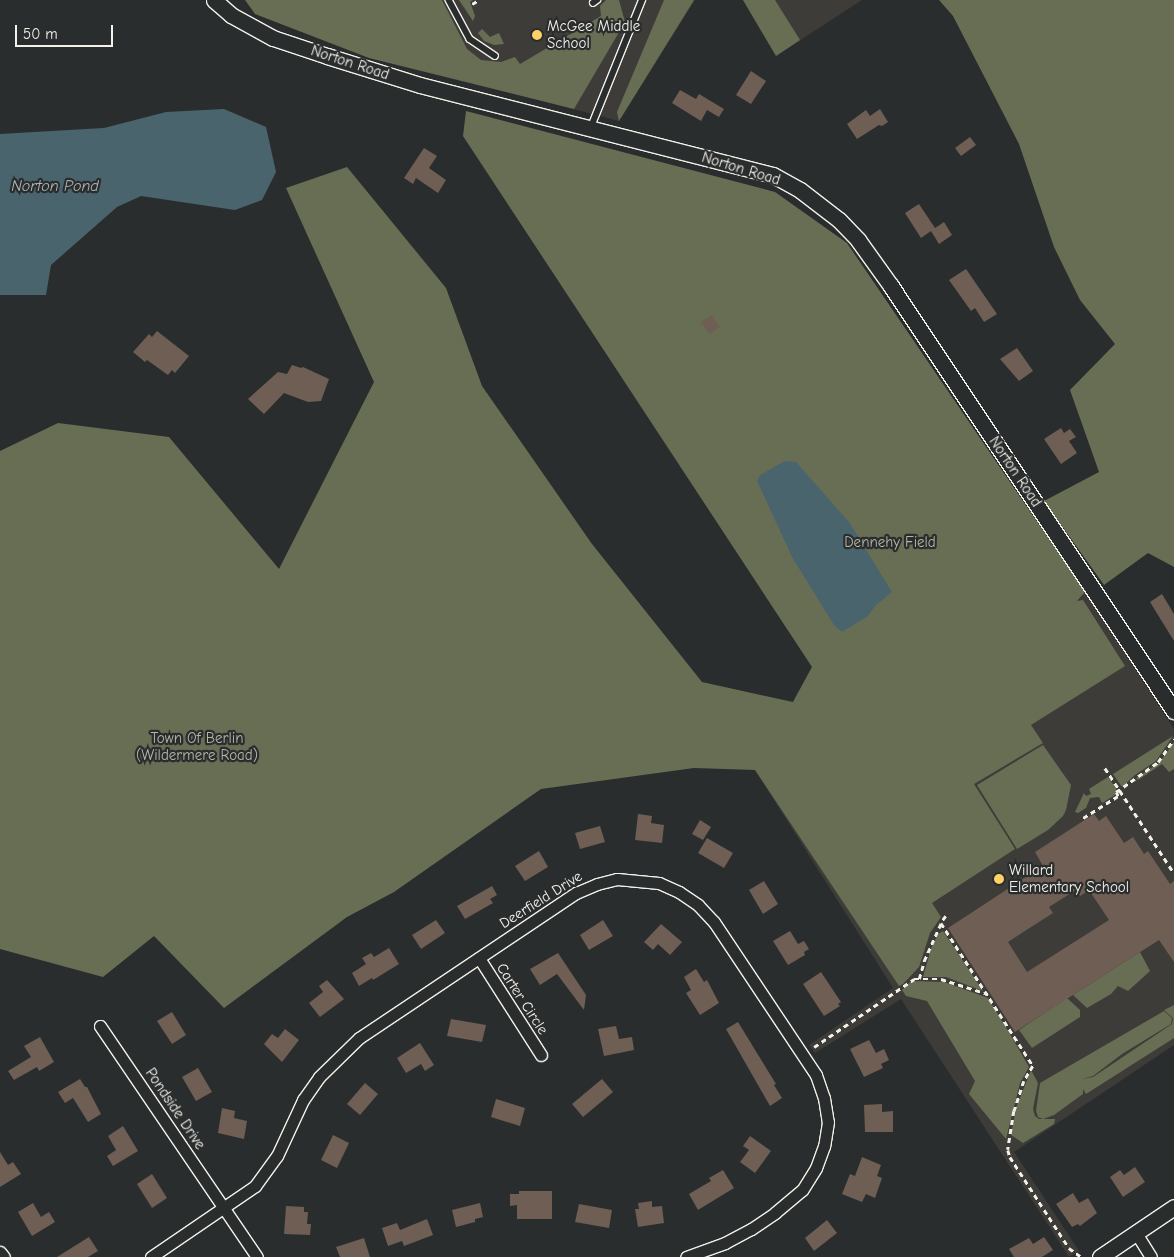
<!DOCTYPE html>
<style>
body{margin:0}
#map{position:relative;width:1174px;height:1257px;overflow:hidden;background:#2a2d2e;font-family:"Comic Neue",sans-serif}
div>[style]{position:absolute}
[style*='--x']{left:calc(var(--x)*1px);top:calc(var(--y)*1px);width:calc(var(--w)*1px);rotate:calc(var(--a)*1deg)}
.built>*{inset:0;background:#3e3c39}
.green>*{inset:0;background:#686e53}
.water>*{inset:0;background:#4a646e}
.building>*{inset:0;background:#6e5e54}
.path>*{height:2.5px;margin-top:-1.25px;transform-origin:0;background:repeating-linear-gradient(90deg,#f4f1e8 0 5px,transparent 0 9px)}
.roads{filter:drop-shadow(1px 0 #f4f1e8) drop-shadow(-1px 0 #f4f1e8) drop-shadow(0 1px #f4f1e8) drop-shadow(0 -1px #f4f1e8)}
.lane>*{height:5.5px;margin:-2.75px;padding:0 2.75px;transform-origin:2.75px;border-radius:2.75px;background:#2a2d2e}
.street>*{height:11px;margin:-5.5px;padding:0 5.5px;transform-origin:5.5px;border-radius:5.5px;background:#2a2d2e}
.secondary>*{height:15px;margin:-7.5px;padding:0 7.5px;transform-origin:7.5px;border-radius:7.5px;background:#2a2d2e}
.dots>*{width:14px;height:14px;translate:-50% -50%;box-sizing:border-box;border:2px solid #2a2d2e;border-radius:50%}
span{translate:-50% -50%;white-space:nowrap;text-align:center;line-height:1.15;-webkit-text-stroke:4.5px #2a2d2e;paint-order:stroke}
.poi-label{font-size:15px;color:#f4f1e8}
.left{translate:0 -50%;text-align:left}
.street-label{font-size:15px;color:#f4f1e8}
.park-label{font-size:15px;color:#b5b6a5}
.water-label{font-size:16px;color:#b0b9b7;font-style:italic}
.scale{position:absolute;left:15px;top:25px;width:98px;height:22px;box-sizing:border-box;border:2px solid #f4f1e8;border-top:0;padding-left:6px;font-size:15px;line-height:18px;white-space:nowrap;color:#f4f1e8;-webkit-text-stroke:4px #2a2d2e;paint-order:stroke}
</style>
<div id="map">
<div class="built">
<i style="clip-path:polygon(390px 0,695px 0,619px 121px,412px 67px)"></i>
<i style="clip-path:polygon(743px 0,862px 0,776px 56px)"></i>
<i style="clip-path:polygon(1085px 592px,1174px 729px,1174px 1045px,1014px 1152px,1079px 1251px,1069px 1257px,901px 999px,815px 1053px,809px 1045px,893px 988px,755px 770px,812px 667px,1047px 636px)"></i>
</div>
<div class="green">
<i style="clip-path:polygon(245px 0,442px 0,467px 49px,481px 60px,501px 62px,515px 57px,520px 64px,601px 16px,600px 6px,606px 0,619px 0,625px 22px,574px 109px,369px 58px,255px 14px)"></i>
<i style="clip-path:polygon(459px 0,473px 0,470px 2px,475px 16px,473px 21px)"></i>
<i style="clip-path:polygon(664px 0,694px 0,619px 121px,617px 112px)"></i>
<i style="clip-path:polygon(743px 0,775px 0,800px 40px,776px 56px)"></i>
<i style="clip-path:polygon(939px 0,1174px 0,1174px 567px,1148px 553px,1104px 585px,1044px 501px,1099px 472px,1070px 390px,1115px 344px,1080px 300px,1054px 247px,1019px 144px,953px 16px)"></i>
<i style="clip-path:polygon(482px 29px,490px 37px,499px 33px,504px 44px,494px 45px,484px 41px,478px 33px)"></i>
<i style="clip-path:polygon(466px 111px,775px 192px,847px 243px,1085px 592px,1077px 601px,1083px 600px,1125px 666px,1031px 725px,1043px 743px,974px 784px,1015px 849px,932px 903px,941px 917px,930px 933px,919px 967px,903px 984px,899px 986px,755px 770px,694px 768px,541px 789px,394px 892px,347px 917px,224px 1008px,154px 936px,103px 977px,0 949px,0 451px,58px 423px,169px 437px,279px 569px,374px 382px,286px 188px,347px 167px,446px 288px,482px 386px,592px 544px,702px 682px,793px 702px,812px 667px,463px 136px)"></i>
<i style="clip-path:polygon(1173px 736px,1156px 761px,1135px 775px,1122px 787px,1113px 774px)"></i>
<i style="clip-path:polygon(1174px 742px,1174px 769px,1169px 772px,1162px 764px,1138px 780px,1136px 778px,1160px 762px)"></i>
<i style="clip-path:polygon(1043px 745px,1071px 785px,1066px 810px,1063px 816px,1048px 830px,1017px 849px,977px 785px)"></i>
<i style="clip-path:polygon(1108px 777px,1117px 790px,1115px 795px,1102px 803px,1099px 797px,1090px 798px,1086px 808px,1078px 813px,1075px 812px,1084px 793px,1086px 796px,1091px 794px,1089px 789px)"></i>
<i style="clip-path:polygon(943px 931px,983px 991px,946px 977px,923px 977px,932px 946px,938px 934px)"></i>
<i style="clip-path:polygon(1140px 952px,1150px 971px,1128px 991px,1118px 986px,1111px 994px,1087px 1008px,1073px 995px)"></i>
<i style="clip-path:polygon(911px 981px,944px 982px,988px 998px,1010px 1034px,1029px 1067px,1020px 1083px,1006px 1139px,969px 1094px,975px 1081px,927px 1001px,906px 996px,902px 990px)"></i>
<i style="clip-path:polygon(1067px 998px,1080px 1010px,1080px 1017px,1032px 1048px,1019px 1030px)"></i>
<i style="clip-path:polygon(1174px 1005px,1174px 1038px,1086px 1094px,1083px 1089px,1083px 1094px,1054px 1115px,1043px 1119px,1038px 1117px,1036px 1111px,1040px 1083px,1164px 1011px,1172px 1018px,1171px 1024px,1122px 1054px,1093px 1076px,1082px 1079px,1093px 1077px,1172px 1024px,1173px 1018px,1164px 1010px)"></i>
<i style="clip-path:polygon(1031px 1070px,1038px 1083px,1033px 1109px,1035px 1116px,1039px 1119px,1055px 1119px,1054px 1124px,1023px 1143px,1011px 1135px,1016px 1108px)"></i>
</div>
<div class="water">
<i style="clip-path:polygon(224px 109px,266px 127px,276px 172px,262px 200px,235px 210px,141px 196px,117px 207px,51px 265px,46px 295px,0 295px,0 134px,104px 128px,166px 112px)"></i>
<i style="clip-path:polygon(785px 461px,796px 462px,849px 522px,892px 592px,875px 606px,868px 616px,842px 632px,834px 625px,792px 557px,757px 481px,760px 475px)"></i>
</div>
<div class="building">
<i style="clip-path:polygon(751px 71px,766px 81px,751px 104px,736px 95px)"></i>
<i style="clip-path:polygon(680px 90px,696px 99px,699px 94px,724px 109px,719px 117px,707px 110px,701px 121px,672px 103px)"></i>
<i style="clip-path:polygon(880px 109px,888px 122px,882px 126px,879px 125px,857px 139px,847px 124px,866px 110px,870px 116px)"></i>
<i style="clip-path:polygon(970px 137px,976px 145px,961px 156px,955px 148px)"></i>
<i style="clip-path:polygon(424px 148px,437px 156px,429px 168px,446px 180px,438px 193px,416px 178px,413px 184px,404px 178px)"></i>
<i style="clip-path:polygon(919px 204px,935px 228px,944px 222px,952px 235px,939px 244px,931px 231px,921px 238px,905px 213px)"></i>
<i style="clip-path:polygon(966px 269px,997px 314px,984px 322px,975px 308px,971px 311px,949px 280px)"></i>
<i style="clip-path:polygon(712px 315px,720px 327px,709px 334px,701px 322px)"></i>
<i style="clip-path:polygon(157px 331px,189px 356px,175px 373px,172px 370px,168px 375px,147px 360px,145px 362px,133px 352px,149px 334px,152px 337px)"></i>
<i style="clip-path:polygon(1017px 348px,1033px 371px,1019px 381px,1000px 359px)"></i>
<i style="clip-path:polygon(292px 365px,301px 368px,303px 367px,329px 379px,321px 401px,308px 402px,284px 393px,264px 414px,248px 399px,278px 372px,287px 374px)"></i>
<i style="clip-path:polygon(1061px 428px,1064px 433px,1070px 429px,1076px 437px,1069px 441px,1077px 453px,1061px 464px,1044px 439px)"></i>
<i style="clip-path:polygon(1162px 594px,1174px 614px,1174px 641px,1150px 602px)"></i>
<i style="clip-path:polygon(638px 814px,652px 816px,651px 823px,664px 825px,662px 843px,635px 840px)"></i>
<i style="clip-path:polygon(evenodd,1094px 814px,1099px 821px,1106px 816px,1124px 843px,1133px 837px,1144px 854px,1148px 851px,1170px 884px,1174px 881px,1174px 962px,1159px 940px,1015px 1032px,948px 928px,1043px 866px,1035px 852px,1094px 814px,1076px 890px,1080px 896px,1089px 890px,1109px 920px,1027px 972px,1008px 942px,1053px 913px,1049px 907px,1076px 890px)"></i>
<i style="clip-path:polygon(700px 820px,711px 827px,703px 840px,692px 834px)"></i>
<i style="clip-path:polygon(600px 826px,605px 842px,580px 849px,575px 833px)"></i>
<i style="clip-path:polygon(707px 838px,733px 853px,724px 868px,698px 853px)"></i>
<i style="clip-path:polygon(539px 851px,548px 867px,525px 881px,515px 866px)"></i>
<i style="clip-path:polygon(764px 881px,778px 904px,763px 914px,749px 890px)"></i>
<i style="clip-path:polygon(492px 886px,497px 895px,490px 899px,493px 903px,465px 919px,457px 906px)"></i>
<i style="clip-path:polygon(436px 920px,445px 933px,421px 949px,412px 935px)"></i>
<i style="clip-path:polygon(603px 920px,613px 936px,589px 950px,580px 935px)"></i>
<i style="clip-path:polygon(661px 924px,682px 942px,670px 955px,658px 944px,653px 950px,644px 942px)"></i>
<i style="clip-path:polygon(790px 931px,798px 944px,804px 941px,809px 949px,804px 952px,805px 955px,788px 965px,773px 941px)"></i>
<i style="clip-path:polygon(389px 948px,399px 964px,373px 980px,372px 978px,359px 986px,352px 973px,366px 964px,362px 958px,371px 953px,374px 957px)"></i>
<i style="clip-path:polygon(558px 953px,586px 995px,584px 1010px,557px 974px,540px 985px,530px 969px)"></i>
<i style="clip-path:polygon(696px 969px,704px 982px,707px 980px,719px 1003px,700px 1015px,686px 993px,691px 990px,684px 977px)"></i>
<i style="clip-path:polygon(821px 972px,841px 1002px,838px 1004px,840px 1006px,824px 1016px,803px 984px)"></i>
<i style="clip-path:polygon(327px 980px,344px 999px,320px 1017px,309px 1003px,323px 992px,319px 986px)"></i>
<i style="clip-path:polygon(172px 1012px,186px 1035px,172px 1044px,157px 1021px)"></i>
<i style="clip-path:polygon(451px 1019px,486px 1025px,482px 1042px,447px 1036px)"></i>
<i style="clip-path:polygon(738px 1022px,776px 1084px,774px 1085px,782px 1098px,770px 1106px,726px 1029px)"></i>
<i style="clip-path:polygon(616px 1026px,619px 1039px,632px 1037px,634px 1050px,604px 1056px,598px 1029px)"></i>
<i style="clip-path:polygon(285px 1029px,299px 1040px,282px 1062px,264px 1044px,272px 1034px,278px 1038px)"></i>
<i style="clip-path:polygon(40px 1037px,54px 1062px,39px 1071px,37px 1067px,14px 1080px,8px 1071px,31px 1057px,24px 1046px)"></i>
<i style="clip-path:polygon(869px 1040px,876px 1053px,884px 1049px,889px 1060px,881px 1064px,883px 1068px,864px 1077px,850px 1049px)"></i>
<i style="clip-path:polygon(420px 1043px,434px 1065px,425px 1071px,421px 1064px,406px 1073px,397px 1058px)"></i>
<i style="clip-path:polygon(198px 1068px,212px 1092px,196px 1101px,182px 1077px)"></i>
<i style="clip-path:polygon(80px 1079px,85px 1087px,87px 1087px,101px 1114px,88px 1122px,73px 1098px,65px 1103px,58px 1092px)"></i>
<i style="clip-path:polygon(602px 1079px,613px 1092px,583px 1117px,572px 1104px)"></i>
<i style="clip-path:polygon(365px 1083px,378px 1094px,360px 1115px,347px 1104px)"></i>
<i style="clip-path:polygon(496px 1099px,525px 1108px,520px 1126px,491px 1117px)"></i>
<i style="clip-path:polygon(882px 1104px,882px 1112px,893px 1111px,893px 1132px,865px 1132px,864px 1105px)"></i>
<i style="clip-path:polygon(222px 1108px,235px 1111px,234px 1118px,247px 1121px,244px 1139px,218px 1133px)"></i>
<i style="clip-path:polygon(123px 1126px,138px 1151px,113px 1166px,107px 1156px,116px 1150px,108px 1136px)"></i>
<i style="clip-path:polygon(333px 1135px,349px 1143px,337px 1168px,321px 1160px)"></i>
<i style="clip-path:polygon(750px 1136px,771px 1151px,755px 1173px,740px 1162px,749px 1150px,743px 1146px)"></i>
<i style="clip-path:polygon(0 1152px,8px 1165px,13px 1162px,21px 1174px,0 1187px)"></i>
<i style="clip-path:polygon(862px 1157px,881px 1165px,877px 1176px,882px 1178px,875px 1198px,866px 1194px,862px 1202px,842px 1194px,850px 1174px,855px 1176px)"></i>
<i style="clip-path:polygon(1135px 1167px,1145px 1182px,1123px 1197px,1110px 1177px,1120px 1170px,1124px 1175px)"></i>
<i style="clip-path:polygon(723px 1170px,734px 1188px,698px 1210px,689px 1194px,711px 1181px,709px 1178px)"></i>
<i style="clip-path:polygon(152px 1174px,167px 1198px,152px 1208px,137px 1184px)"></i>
<i style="clip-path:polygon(519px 1191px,552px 1191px,552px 1219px,517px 1219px,517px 1205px,510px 1206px,510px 1194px,519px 1194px)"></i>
<i style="clip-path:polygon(1073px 1193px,1079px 1203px,1088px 1198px,1097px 1213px,1080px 1226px,1078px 1224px,1072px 1227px,1056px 1204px)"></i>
<i style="clip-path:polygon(652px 1201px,652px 1207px,662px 1206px,664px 1223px,638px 1227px,635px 1209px,639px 1209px,638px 1203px)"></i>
<i style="clip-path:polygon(33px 1203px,41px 1217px,49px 1212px,55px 1222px,32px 1236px,18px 1212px)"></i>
<i style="clip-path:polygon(480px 1203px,483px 1217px,475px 1219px,475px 1222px,456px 1227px,452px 1210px)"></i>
<i style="clip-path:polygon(579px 1204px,612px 1210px,609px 1228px,575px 1222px)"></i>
<i style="clip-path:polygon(286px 1206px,304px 1207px,304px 1212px,308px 1212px,307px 1224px,311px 1224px,310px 1235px,284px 1234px)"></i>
<i style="clip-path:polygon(427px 1219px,433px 1235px,404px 1246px,402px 1241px,388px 1246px,382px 1228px,397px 1223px,400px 1230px)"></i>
<i style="clip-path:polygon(827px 1220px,837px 1233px,814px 1251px,805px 1238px)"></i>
<i style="clip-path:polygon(89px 1237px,98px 1251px,88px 1257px,57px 1257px)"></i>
<i style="clip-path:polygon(1044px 1237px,1053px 1250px,1042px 1257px,1014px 1257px,1009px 1249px,1029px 1238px,1033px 1244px)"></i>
<i style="clip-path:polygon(364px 1238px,370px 1257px,340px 1257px,336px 1247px)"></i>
</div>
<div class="path">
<i style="--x:472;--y:4;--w:8;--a:-30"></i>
<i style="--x:1105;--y:768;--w:126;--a:56.7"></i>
<i style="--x:1083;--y:818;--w:41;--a:-32.2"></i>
<i style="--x:1118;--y:796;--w:4;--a:-117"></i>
<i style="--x:1116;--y:792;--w:52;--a:-35.5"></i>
<i style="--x:1158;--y:762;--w:28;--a:-55"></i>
<i style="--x:946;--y:916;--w:9;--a:126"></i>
<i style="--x:941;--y:923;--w:170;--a:57.2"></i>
<i style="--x:1033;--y:1066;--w:17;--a:121"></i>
<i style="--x:1024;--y:1081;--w:32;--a:108"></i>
<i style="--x:1014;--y:1111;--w:39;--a:99"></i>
<i style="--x:1008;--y:1150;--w:7;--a:74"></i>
<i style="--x:1010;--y:1157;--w:108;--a:57"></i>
<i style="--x:1069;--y:1248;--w:14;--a:36"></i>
<i style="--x:919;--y:979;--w:19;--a:-74"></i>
<i style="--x:924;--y:961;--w:42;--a:-65.9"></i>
<i style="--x:814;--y:1047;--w:121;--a:-34.2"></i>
<i style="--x:914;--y:979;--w:27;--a:0"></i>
<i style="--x:941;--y:979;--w:49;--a:17.7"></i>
</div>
<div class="roads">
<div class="lane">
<i style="--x:449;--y:0;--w:44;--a:61.7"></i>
<i style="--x:470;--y:39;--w:30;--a:34"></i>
<i style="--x:593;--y:3;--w:5;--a:-37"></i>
<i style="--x:591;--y:127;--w:137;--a:-68.1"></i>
</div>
<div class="street">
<i style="--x:479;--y:958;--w:115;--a:57.4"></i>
<i style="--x:100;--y:1026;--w:279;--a:55.8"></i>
<i style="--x:1136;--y:1233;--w:28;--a:58"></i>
<i style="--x:0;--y:1252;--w:6;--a:51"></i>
<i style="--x:151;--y:1257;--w:126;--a:-34.3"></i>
<i style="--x:255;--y:1186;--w:37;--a:-54"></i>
<i style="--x:277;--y:1156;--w:62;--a:-65.1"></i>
<i style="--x:303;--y:1100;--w:28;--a:-55"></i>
<i style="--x:319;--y:1077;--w:56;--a:-44.3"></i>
<i style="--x:359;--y:1038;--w:261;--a:-33.8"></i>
<i style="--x:576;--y:893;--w:23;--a:-23"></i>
<i style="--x:597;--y:884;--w:21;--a:-14"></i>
<i style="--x:617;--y:879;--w:42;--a:5.4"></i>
<i style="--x:659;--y:883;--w:22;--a:24"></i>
<i style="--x:679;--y:892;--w:23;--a:34"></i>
<i style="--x:698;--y:905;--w:23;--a:47"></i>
<i style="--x:714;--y:922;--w:184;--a:56.3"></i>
<i style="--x:816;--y:1075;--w:24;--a:71"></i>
<i style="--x:824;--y:1098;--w:24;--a:81"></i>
<i style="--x:828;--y:1122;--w:24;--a:99"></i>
<i style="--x:824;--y:1146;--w:23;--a:110"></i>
<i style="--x:816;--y:1168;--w:26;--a:122"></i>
<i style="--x:802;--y:1190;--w:35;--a:140"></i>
<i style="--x:775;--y:1213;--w:29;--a:146"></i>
<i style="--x:751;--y:1229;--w:30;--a:152"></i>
<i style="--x:725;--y:1243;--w:41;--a:160.3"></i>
</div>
<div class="secondary">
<i style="--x:214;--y:0;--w:23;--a:41"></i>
<i style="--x:231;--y:15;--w:48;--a:28.7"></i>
<i style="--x:273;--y:38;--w:57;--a:18.4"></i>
<i style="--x:327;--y:56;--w:97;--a:17.3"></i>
<i style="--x:420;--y:85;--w:364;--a:14.3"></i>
<i style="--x:773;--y:175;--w:31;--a:29"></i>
<i style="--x:800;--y:190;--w:49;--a:37.6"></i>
<i style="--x:839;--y:220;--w:28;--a:46"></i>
<i style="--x:858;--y:240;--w:57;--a:54.3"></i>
<i style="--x:891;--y:286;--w:511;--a:56.34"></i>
<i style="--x:1100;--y:1257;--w:89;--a:-34"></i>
</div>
</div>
<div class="dots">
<i style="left:537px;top:35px;background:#ffd166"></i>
<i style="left:999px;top:879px;background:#ffd166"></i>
</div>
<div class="poi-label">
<span class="left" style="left:547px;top:35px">McGee Middle<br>School</span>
<span class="left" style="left:1009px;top:879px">Willard<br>Elementary School</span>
</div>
<div class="street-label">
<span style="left:350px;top:63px;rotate:18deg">Norton Road</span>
<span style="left:741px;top:169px;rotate:17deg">Norton Road</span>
<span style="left:1015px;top:472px;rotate:56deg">Norton Road</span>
<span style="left:541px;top:900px;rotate:-32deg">Deerfield Drive</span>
<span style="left:522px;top:999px;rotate:57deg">Carter Circle</span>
<span style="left:175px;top:1109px;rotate:56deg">Pondside Drive</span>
</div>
<div class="park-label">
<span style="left:890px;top:543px">Dennehy Field</span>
<span style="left:197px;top:747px">Town Of Berlin<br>(Wildermere Road)</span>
</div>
<div class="water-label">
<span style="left:55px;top:186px">Norton Pond</span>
</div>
<div class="scale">50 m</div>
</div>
